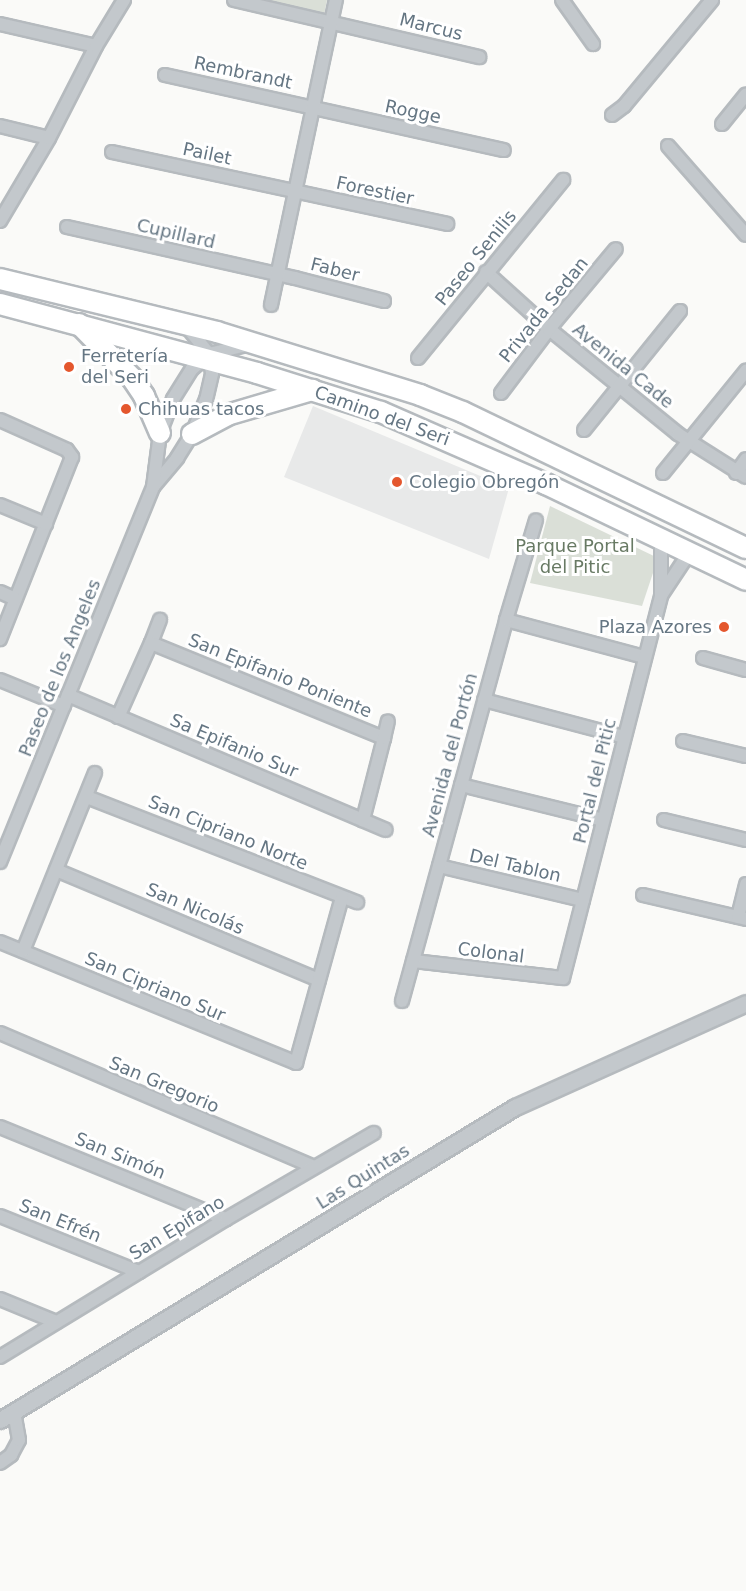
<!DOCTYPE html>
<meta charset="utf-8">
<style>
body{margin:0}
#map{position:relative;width:746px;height:1591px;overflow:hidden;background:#fafaf8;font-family:"DejaVu Sans",sans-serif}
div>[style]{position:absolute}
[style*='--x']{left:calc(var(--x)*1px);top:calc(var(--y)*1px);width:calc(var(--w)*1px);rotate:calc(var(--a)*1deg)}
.built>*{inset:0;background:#e8e9e9}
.green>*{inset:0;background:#dadfd7}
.roads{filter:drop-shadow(2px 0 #b5babe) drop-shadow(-2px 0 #b5babe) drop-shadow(0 2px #b5babe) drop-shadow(0 -2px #b5babe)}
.minor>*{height:12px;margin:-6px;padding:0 6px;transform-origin:6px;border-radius:6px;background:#c3c8cc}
.tertiary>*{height:15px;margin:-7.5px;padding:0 7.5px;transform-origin:7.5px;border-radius:7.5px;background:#c3c8cc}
.primary>*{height:20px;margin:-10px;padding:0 10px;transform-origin:10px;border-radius:10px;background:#fff}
.dots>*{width:16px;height:16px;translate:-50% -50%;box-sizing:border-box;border:3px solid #fff;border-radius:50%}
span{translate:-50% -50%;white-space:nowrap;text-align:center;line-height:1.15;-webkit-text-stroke:6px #fff;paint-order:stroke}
.street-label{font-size:18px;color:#657683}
.poi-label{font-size:18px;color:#657683}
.left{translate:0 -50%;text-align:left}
.right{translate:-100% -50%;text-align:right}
.park-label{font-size:18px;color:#687a64}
</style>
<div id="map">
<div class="built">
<i style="clip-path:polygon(313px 406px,509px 488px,489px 559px,284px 477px)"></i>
</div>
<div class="green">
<i style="clip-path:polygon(261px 0,327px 0,324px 15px)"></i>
<i style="clip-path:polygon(550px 506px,658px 558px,642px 606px,530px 583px)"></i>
</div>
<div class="roads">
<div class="minor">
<i style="--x:234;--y:0;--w:252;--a:13.1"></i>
<i style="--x:562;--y:0;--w:54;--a:54.8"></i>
<i style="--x:0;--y:24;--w:98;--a:12.9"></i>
<i style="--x:165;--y:75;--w:347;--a:12.5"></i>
<i style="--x:612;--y:115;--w:15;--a:-37"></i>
<i style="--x:624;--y:106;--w:138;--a:-50.3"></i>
<i style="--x:722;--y:124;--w:38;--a:-51"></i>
<i style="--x:0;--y:126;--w:50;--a:13.8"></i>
<i style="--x:668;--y:146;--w:118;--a:48.8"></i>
<i style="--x:112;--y:152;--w:343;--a:12.1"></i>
<i style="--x:0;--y:221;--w:96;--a:-59.4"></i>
<i style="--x:49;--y:138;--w:103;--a:-62.9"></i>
<i style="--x:96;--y:46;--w:54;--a:-58.7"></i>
<i style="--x:67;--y:227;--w:234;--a:12.6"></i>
<i style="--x:295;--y:278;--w:92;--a:14.5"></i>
<i style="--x:486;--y:272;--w:85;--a:42.1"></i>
<i style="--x:549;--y:329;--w:166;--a:39.1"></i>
<i style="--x:678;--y:434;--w:80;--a:32.3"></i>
<i style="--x:271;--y:305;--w:312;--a:-78"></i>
<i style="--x:418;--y:358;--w:230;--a:-50.8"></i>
<i style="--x:501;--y:393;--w:80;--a:-53.1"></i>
<i style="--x:549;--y:329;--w:104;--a:-50.1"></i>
<i style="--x:0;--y:420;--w:73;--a:24.1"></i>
<i style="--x:67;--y:450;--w:9;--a:54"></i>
<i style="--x:72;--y:457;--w:196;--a:111.6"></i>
<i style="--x:584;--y:430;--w:153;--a:-51.1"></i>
<i style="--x:663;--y:473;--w:132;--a:-50.9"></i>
<i style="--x:736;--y:473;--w:17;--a:-54"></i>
<i style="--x:153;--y:487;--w:38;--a:-50"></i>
<i style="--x:177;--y:458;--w:28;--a:-58"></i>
<i style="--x:192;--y:434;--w:37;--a:-68"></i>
<i style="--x:206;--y:400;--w:28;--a:-77"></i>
<i style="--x:212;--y:373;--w:19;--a:-99"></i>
<i style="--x:209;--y:354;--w:38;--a:-129"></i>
<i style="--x:0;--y:505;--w:50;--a:22.4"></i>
<i style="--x:0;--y:592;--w:17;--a:24"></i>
<i style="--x:662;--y:594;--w:49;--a:-56.6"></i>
<i style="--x:506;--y:620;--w:143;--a:15"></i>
<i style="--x:151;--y:643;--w:25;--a:-69"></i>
<i style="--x:703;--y:658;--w:45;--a:15.6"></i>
<i style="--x:0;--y:680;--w:69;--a:22.1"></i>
<i style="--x:68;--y:695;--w:345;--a:23"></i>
<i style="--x:484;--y:700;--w:145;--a:14.8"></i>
<i style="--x:118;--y:717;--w:81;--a:-66"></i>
<i style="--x:151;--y:643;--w:252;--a:22.2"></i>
<i style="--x:384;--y:738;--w:85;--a:104.4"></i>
<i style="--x:384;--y:738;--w:17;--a:-77"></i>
<i style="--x:683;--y:741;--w:65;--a:13.4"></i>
<i style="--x:461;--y:785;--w:146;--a:13.8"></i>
<i style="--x:87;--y:797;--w:290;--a:21.3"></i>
<i style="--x:664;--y:820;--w:84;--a:13.7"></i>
<i style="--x:0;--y:862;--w:405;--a:-67.8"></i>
<i style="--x:153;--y:487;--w:54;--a:-82.6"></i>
<i style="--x:160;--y:433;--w:36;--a:-69"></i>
<i style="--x:173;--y:399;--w:36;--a:-58"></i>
<i style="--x:192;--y:369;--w:23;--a:-41"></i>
<i style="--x:209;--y:354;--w:42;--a:-13.7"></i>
<i style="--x:439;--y:866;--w:148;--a:13.3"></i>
<i style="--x:56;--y:870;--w:285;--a:22.7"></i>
<i style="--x:643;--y:895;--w:106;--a:13.1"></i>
<i style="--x:738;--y:917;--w:34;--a:-76"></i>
<i style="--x:0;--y:942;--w:320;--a:22.2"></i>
<i style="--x:296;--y:1063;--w:172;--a:-74.5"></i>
<i style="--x:23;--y:951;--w:192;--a:-68"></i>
<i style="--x:413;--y:961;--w:151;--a:6.5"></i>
<i style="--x:563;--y:978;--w:395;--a:-75.6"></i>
<i style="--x:661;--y:595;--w:55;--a:-90"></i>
<i style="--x:402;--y:1001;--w:395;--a:-74.7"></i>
<i style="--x:506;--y:620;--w:104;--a:-73.3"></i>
<i style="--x:0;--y:1033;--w:341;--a:23.1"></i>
<i style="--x:0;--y:1127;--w:244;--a:22.2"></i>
<i style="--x:0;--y:1216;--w:150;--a:21.9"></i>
<i style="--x:0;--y:1299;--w:61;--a:22.3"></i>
<i style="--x:0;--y:1357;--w:265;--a:-31.4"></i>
<i style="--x:226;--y:1219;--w:171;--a:-30.2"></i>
<i style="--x:0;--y:1463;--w:14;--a:-36"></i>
<i style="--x:11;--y:1455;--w:17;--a:-62"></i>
<i style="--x:19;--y:1440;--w:28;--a:-100"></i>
</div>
<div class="tertiary">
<i style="--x:0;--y:1420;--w:603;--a:-31.29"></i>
<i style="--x:515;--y:1107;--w:253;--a:-24.2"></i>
</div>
<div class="primary">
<i style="--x:0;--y:279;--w:223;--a:13.7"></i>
<i style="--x:217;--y:332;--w:213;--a:17.2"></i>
<i style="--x:420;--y:395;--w:46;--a:21.6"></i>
<i style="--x:463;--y:412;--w:314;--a:25.7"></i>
<i style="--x:0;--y:304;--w:266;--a:15"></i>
<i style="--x:257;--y:373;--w:130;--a:17.5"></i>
<i style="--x:381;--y:412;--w:180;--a:23.6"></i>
<i style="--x:546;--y:484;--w:222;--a:25.6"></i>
<i style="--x:79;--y:324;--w:76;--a:45.5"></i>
<i style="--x:132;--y:378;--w:22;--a:56"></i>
<i style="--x:144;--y:396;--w:40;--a:66.6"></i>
<i style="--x:192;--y:434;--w:40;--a:-28"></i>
<i style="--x:227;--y:415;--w:89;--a:-16.4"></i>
</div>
</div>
<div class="dots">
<i style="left:69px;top:367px;background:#e4572e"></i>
<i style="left:126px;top:409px;background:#e4572e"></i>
<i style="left:397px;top:482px;background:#e4572e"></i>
<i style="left:724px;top:627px;background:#e4572e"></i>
</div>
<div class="street-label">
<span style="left:431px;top:27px;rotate:14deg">Marcus</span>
<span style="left:243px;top:73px;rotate:12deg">Rembrandt</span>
<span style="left:413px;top:112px;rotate:12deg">Rogge</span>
<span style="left:207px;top:154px;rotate:12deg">Pailet</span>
<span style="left:375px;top:191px;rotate:12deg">Forestier</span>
<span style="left:176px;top:234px;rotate:13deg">Cupillard</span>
<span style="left:476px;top:258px;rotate:-51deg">Paseo Senilis</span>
<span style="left:335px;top:270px;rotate:14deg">Faber</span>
<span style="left:544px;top:310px;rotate:-51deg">Privada Sedan</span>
<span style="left:623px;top:366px;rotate:39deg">Avenida Cade</span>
<span style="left:382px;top:416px;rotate:20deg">Camino del Seri</span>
<span style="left:60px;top:668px;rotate:-68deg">Paseo de los Angeles</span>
<span style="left:280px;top:676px;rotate:22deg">San Epifanio Poniente</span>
<span style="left:234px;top:746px;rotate:23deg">Sa Epifanio Sur</span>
<span style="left:450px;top:755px;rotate:-75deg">Avenida del Portón</span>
<span style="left:595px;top:781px;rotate:-76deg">Portal del Pitic</span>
<span style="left:228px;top:833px;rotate:22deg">San Cipriano Norte</span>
<span style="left:515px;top:866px;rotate:13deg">Del Tablon</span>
<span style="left:195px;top:909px;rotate:23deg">San Nicolás</span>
<span style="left:491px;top:953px;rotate:7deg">Colonal</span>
<span style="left:155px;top:987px;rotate:23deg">San Cipriano Sur</span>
<span style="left:164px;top:1085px;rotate:23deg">San Gregorio</span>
<span style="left:120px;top:1156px;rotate:22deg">San Simón</span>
<span style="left:363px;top:1177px;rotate:-32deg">Las Quintas</span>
<span style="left:60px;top:1221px;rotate:22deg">San Efrén</span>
<span style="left:177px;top:1228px;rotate:-31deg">San Epifano</span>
</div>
<div class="poi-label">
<span class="left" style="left:81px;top:367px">Ferretería<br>del Seri</span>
<span class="left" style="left:138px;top:409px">Chihuas tacos</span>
<span class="left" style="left:409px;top:482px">Colegio Obregón</span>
<span class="right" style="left:712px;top:627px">Plaza Azores</span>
</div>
<div class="park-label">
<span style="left:575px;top:557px">Parque Portal<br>del Pitic</span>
</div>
</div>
